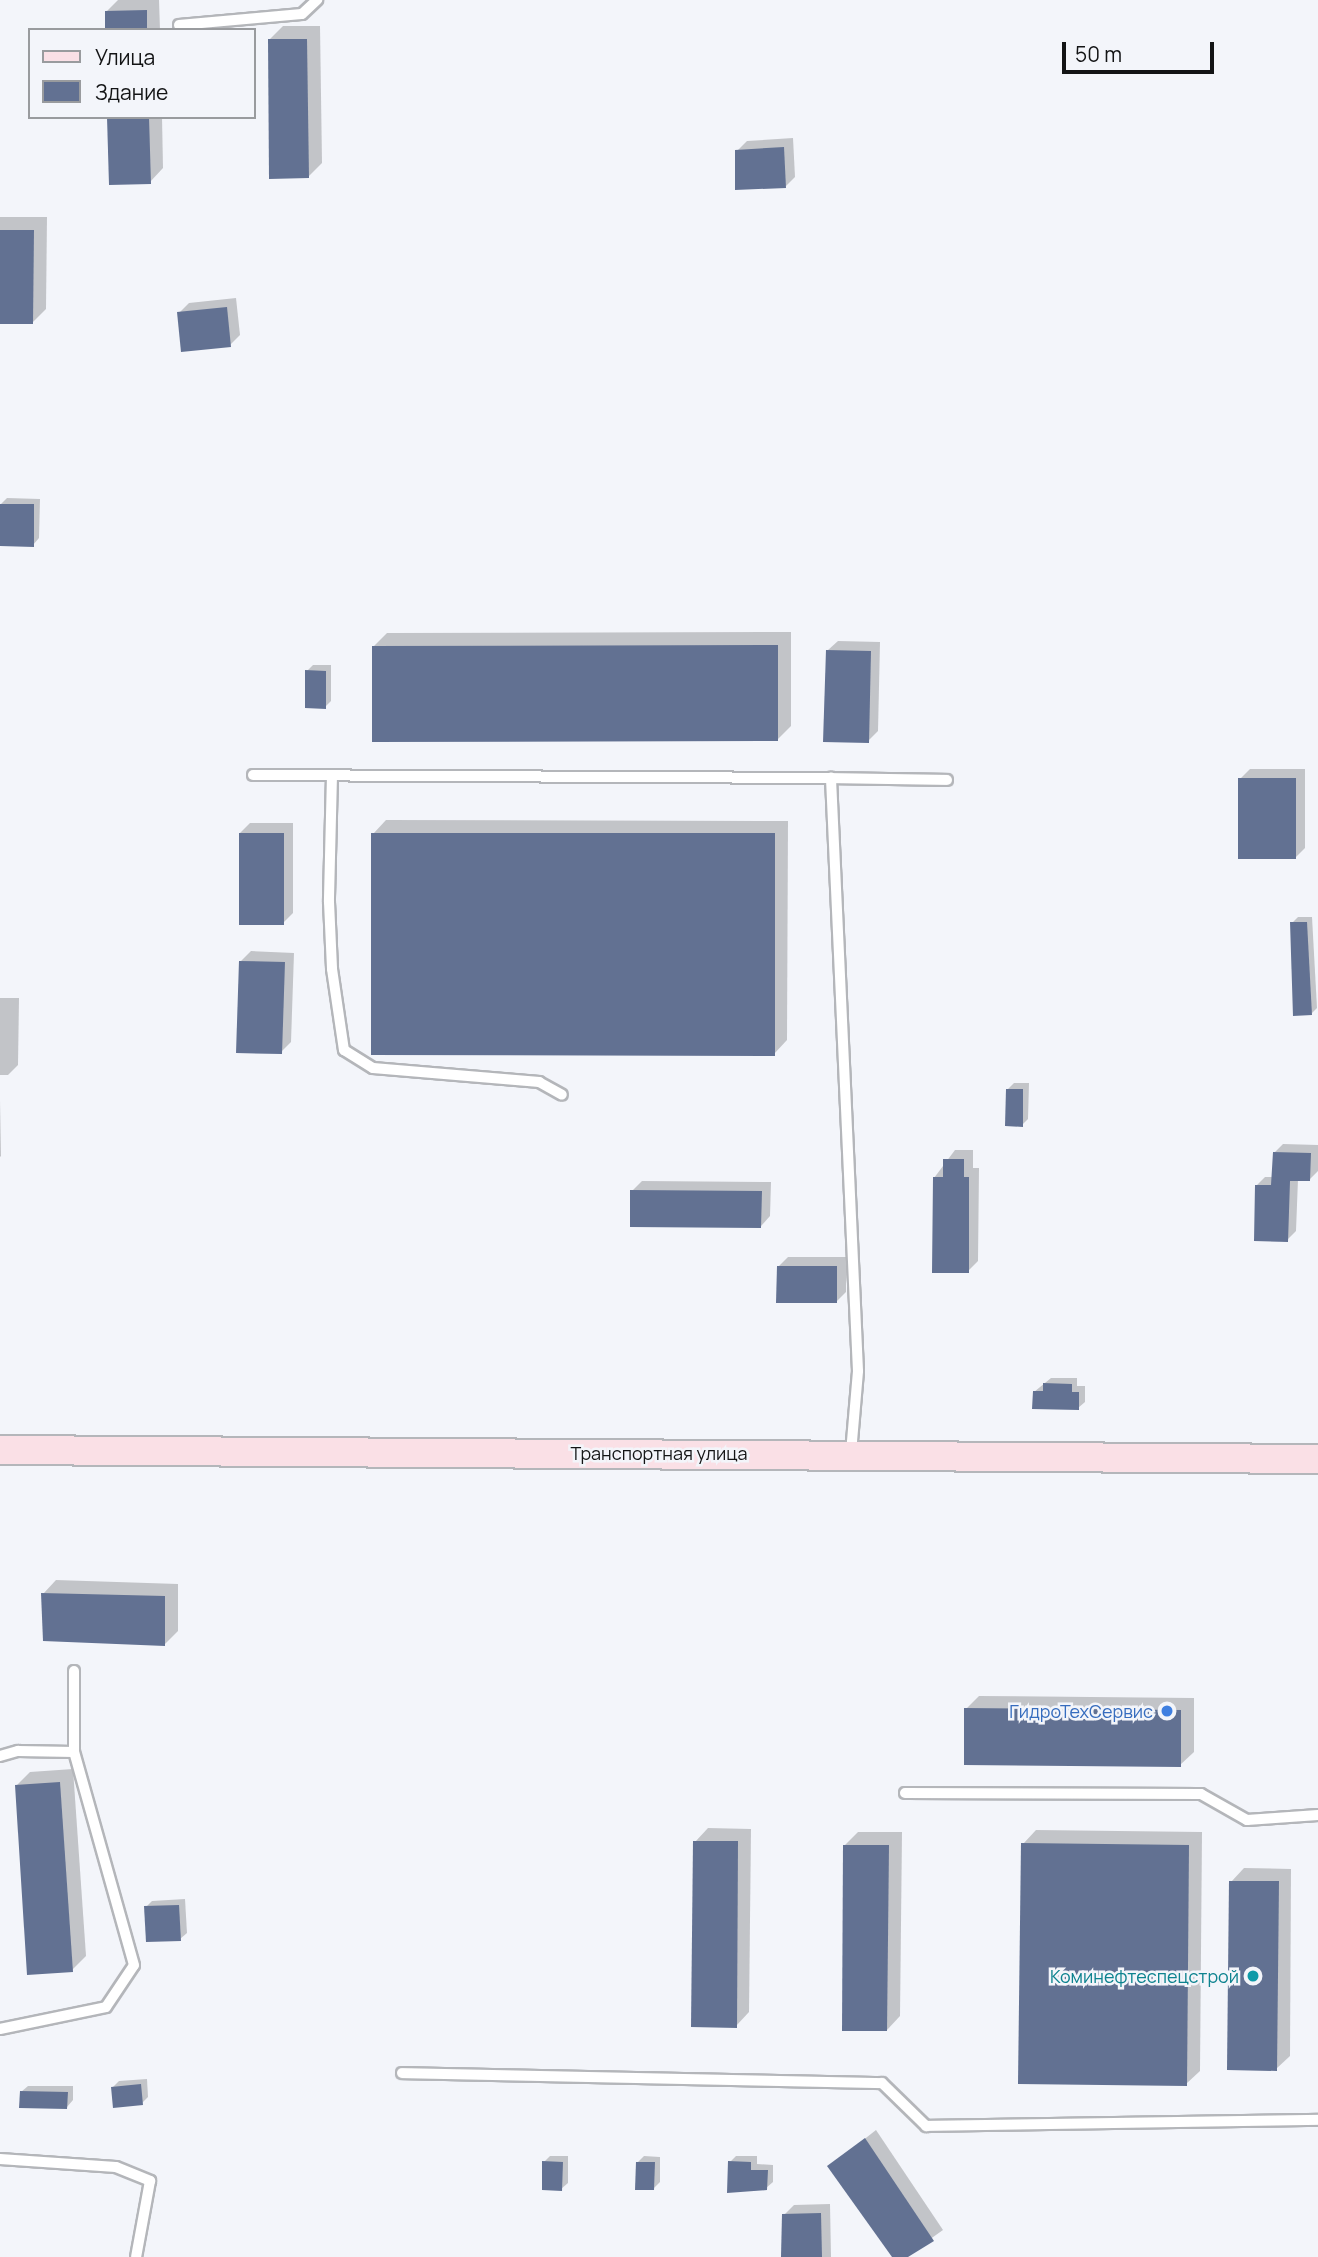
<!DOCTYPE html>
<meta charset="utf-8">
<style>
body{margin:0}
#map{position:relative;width:1318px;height:2257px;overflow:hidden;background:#f3f5fa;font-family:Manrope,sans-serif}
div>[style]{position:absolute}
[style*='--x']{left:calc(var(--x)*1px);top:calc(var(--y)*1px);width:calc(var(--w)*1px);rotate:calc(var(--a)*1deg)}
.shadow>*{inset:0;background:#0003}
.building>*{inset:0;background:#627192}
.roads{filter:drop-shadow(2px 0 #b4b6ba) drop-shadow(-2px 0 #b4b6ba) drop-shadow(0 2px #b4b6ba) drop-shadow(0 -2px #b4b6ba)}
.lane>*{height:10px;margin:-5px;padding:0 5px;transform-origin:5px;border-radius:5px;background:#fff}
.secondary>*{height:28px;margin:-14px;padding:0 14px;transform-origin:14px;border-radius:14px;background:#fae0e6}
.dots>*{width:19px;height:19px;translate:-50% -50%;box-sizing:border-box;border:4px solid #f3f5fa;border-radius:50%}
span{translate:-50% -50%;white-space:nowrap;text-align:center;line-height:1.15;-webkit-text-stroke:5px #f3f5fa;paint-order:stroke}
.street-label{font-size:18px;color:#131415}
.shop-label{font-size:18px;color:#366cbe}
.right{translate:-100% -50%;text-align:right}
.culture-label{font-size:18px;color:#0d838f}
.legend{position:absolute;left:28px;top:28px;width:228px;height:91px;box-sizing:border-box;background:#f3f5fa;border:2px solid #999b9e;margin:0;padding:9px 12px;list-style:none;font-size:21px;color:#131415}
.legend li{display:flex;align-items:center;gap:14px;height:35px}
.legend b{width:35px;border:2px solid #999b9e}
.scale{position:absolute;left:1062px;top:42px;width:152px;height:32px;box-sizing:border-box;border:4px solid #131415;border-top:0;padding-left:9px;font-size:21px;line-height:24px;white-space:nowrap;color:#131415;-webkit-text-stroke:5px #f3f5fa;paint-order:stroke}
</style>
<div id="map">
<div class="shadow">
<i style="clip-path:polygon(118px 0,159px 0,160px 30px,107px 30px,106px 12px)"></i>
<i style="clip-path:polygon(283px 26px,320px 26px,322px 163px,308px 177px,269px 40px)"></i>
<i style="clip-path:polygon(109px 117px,162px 117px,163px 168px,150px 182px)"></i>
<i style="clip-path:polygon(793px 138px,795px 177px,785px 187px,737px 151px,747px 141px)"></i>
<i style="clip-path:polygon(0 217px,47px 217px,46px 309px,32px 323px,0 322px)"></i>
<i style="clip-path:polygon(236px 298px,240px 335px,230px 345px,179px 313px,189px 303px)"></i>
<i style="clip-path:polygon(7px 498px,40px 499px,39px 538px,33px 545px,0 544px,1px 504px)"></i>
<i style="clip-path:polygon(791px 632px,791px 726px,778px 739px,373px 647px,387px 633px)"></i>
<i style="clip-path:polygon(838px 641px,880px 642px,878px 731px,868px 741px,828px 650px)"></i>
<i style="clip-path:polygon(313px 665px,331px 665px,331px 701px,325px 707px,307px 671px)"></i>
<i style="clip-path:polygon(1250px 769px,1305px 769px,1305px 848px,1295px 858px,1240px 779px)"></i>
<i style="clip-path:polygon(386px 820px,788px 821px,787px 1040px,774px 1054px,373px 834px)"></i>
<i style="clip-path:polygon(250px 823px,293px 823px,293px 913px,283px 923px,240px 833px)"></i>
<i style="clip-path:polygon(1298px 917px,1312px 917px,1317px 1008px,1311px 1014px,1292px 923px)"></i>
<i style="clip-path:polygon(251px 951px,294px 953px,291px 1042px,281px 1052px,241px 961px)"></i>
<i style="clip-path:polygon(0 998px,19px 998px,18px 1065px,8px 1075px,0 1075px)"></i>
<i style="clip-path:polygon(1014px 1083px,1029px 1083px,1028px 1119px,1022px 1125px,1008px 1089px)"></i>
<i style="clip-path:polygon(0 1100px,1px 1156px,0 1157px)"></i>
<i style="clip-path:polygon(1283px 1144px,1318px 1145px,1318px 1171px,1309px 1180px,1298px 1179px,1296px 1231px,1287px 1240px,1257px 1185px,1265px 1177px,1273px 1177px,1274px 1153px)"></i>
<i style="clip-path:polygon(955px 1150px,973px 1150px,973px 1168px,979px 1168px,978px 1261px,968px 1271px,934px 1178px)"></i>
<i style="clip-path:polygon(642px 1181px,771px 1182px,770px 1216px,761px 1226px,632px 1191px)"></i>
<i style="clip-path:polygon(788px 1257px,846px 1257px,846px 1292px,836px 1302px,778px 1267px)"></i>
<i style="clip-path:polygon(1051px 1378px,1077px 1378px,1077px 1386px,1085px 1386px,1085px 1402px,1078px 1408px,1034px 1392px)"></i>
<i style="clip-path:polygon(56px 1580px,178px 1584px,178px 1631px,165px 1644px,43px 1594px)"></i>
<i style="clip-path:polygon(979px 1696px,1194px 1698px,1194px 1752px,1180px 1765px,966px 1709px)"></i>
<i style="clip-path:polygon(73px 1769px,86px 1956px,72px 1970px,17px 1785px,30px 1772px)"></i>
<i style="clip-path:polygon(708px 1828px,751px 1829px,749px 2012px,736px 2026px,695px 1842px)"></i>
<i style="clip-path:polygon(1036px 1830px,1202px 1832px,1200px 2071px,1186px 2084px,1023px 1844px)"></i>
<i style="clip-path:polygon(858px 1832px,902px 1832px,900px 2016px,887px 2030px,845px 1845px)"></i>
<i style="clip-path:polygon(1244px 1868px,1291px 1869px,1290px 2056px,1276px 2069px,1231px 1882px)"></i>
<i style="clip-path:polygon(185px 1899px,187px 1933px,180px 1939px,146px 1907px,152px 1901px)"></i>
<i style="clip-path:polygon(147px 2079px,148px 2097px,142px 2103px,113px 2087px,119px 2081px)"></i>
<i style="clip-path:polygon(28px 2086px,73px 2086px,73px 2100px,67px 2107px,21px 2092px)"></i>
<i style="clip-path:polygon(876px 2130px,943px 2230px,905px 2257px,894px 2257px,829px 2167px)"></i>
<i style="clip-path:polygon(550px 2156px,568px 2156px,568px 2183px,561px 2189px,544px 2162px)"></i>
<i style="clip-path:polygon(644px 2156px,660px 2157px,660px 2182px,653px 2189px,637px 2163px)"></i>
<i style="clip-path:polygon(736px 2156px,757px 2156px,757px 2164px,773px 2165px,773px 2182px,766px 2188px,729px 2191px,730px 2162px)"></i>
<i style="clip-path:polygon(830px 2204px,831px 2257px,783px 2257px,784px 2215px,794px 2205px)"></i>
</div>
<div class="building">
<i style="clip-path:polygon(147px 10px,147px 30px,105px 30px,105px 11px)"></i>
<i style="clip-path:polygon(268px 39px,307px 39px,309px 178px,269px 179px)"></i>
<i style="clip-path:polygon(107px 117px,149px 117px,151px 184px,109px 185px)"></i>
<i style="clip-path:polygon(784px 147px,786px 188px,735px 190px,735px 150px)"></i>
<i style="clip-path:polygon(0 230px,34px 230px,33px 324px,0 324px)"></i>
<i style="clip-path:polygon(227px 307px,231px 347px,181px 352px,177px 312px)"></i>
<i style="clip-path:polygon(0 504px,34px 504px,34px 547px,0 546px)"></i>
<i style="clip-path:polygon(778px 645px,778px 741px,372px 742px,372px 646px)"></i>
<i style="clip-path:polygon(826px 650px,871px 651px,869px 743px,823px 742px)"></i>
<i style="clip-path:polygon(305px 670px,326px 671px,326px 709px,305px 708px)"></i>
<i style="clip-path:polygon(1238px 778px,1296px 778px,1296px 859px,1238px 859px)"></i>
<i style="clip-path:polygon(239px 833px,284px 833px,284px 925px,239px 925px)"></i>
<i style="clip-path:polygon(371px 833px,775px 833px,775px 1056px,371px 1055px)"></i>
<i style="clip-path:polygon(1290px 922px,1307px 922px,1312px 1015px,1293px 1016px)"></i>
<i style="clip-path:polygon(239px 961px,285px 962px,282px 1054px,236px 1053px)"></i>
<i style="clip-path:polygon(1006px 1089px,1023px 1089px,1023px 1127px,1005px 1126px)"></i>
<i style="clip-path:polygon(1273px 1152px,1311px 1153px,1310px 1181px,1290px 1181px,1288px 1242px,1254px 1241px,1255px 1185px,1271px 1185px)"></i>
<i style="clip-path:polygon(943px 1159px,964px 1159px,964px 1177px,969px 1177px,969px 1273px,932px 1273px,933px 1177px,943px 1177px)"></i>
<i style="clip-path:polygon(630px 1190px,762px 1191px,761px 1228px,630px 1227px)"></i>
<i style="clip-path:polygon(777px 1266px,837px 1266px,837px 1303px,776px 1303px)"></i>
<i style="clip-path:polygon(1043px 1383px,1072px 1384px,1072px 1392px,1079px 1392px,1079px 1410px,1032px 1409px,1033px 1391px,1043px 1391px)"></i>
<i style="clip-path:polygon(41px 1593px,165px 1596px,165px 1646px,43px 1641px)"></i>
<i style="clip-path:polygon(964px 1708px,1181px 1710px,1181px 1767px,964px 1765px)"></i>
<i style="clip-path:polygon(60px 1782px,73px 1972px,27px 1975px,15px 1785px)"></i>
<i style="clip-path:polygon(693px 1841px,738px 1841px,737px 2028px,691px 2027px)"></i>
<i style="clip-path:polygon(1021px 1843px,1189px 1845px,1187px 2086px,1018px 2084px)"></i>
<i style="clip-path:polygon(843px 1845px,889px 1845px,887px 2031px,842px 2031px)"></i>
<i style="clip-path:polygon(1229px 1881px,1279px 1881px,1277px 2071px,1227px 2070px)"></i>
<i style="clip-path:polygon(179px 1905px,181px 1941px,146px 1942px,144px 1906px)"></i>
<i style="clip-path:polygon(141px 2084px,143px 2105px,113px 2108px,111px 2087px)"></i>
<i style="clip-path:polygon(20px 2091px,68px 2092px,67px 2109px,19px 2108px)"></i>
<i style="clip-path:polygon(865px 2138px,934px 2241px,908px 2257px,892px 2257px,827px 2166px)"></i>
<i style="clip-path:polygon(542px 2161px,563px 2162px,562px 2191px,542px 2190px)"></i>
<i style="clip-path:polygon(728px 2161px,751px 2162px,751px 2170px,768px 2170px,767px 2190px,727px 2193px)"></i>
<i style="clip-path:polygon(636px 2162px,655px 2162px,654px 2190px,635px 2190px)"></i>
<i style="clip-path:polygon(821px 2213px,822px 2257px,781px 2257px,782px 2214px)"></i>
</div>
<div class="roads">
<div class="lane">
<i style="--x:179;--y:25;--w:123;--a:-5.1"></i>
<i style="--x:302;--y:14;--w:21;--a:-43"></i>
<i style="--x:253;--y:775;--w:578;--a:0.3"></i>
<i style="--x:332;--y:775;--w:127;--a:91.4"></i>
<i style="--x:329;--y:902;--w:67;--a:87.4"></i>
<i style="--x:332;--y:969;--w:82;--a:81.6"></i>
<i style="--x:344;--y:1050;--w:34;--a:32"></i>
<i style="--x:373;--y:1068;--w:167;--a:4.8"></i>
<i style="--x:539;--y:1082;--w:26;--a:29"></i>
<i style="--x:851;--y:1453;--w:82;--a:-85.1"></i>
<i style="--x:858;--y:1371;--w:594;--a:-92.61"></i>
<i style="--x:831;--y:778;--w:116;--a:1"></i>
<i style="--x:0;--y:1756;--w:19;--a:-16"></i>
<i style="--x:18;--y:1751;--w:56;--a:1"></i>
<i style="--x:905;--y:1793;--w:296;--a:0.2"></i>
<i style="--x:1201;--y:1794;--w:53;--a:29.5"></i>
<i style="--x:1247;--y:1820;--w:71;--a:-4"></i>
<i style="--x:0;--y:2029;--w:108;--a:-11.7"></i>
<i style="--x:106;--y:2007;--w:50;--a:-56.3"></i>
<i style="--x:134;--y:1965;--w:221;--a:-105.7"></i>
<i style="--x:74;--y:1752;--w:81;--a:-90"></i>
<i style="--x:402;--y:2073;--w:480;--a:1.2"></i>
<i style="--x:882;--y:2083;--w:62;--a:44.3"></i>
<i style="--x:926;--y:2126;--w:392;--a:-0.9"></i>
<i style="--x:0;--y:2159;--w:116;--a:3.9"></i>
<i style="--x:116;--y:2167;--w:37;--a:22"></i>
<i style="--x:150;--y:2181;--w:77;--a:100.4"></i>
</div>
<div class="secondary">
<i style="--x:0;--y:1450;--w:1318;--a:0.39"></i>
</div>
</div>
<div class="dots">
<i style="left:1167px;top:1711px;background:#3f7fe0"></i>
<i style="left:1253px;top:1976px;background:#0f9aa8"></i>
</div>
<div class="street-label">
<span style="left:659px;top:1453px">Транспортная улица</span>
</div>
<div class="shop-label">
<span class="right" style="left:1153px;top:1711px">ГидроТехСервис</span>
</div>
<div class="culture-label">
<span class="right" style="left:1239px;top:1976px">Коминефтеспецстрой</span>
</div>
<ul class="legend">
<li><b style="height:9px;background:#fae0e6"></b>Улица</li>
<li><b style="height:19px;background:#627192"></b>Здание</li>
</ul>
<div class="scale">50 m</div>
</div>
